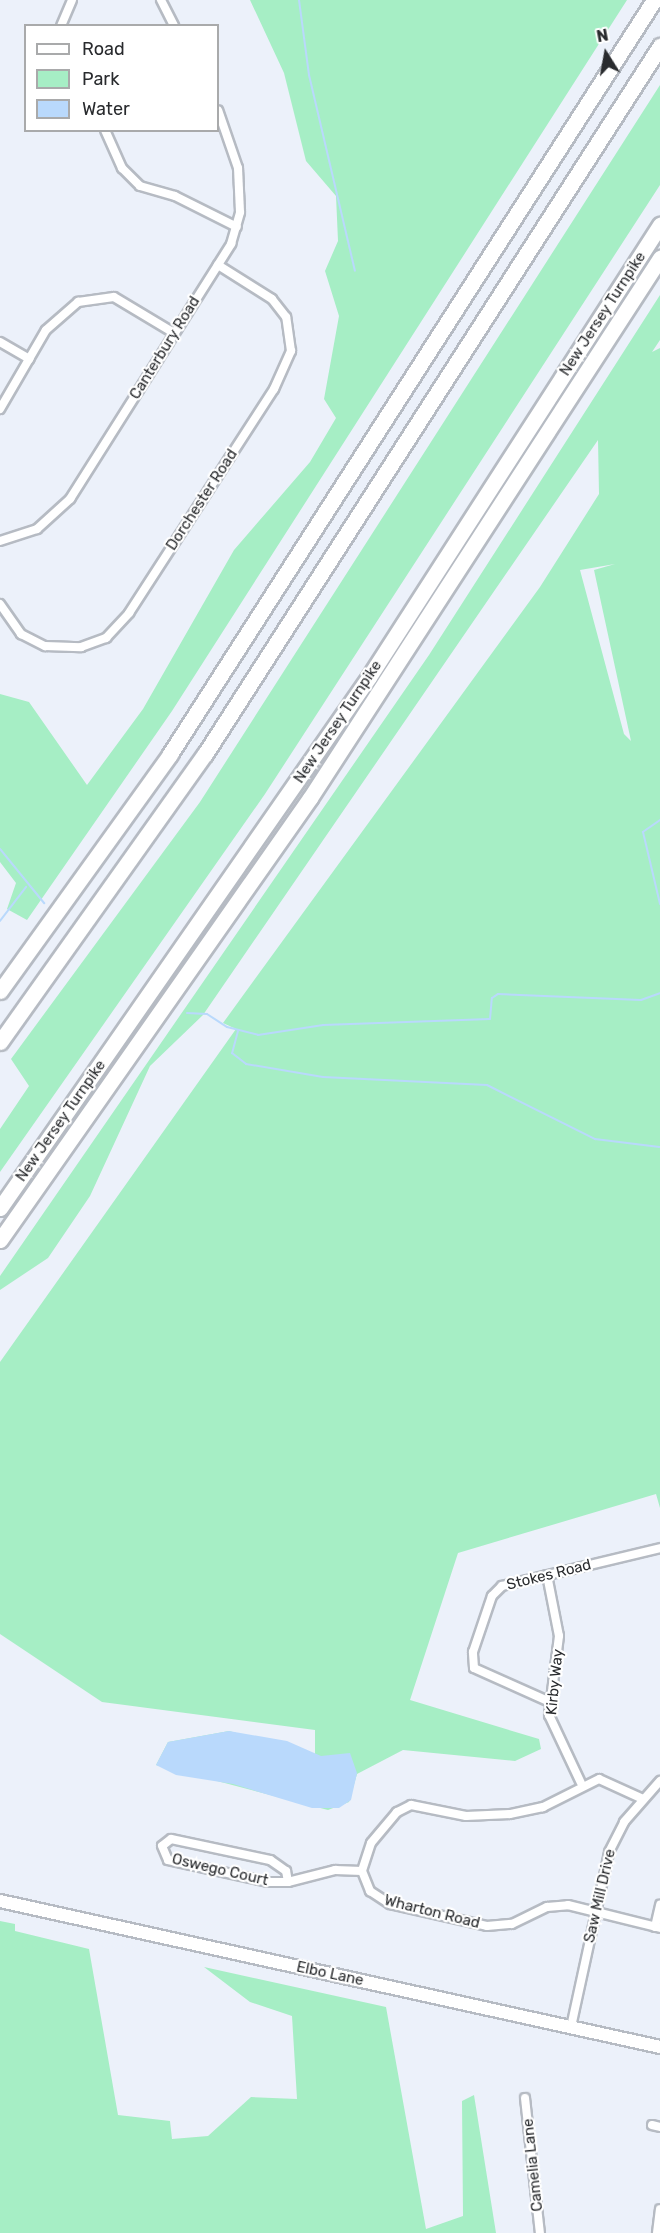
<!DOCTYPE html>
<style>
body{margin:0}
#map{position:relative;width:660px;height:2233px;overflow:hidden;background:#ecf1fa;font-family:Rubik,sans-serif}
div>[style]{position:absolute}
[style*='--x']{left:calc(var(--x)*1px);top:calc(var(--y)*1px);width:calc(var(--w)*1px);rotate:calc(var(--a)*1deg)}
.green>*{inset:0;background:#a6eec5}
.water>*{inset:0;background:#b9d9fc}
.stream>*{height:2px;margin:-1px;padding:0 1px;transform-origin:1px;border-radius:1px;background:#b9d9fc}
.roads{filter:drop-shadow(2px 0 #b6bbc3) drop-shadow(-2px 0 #b6bbc3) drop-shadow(0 2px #b6bbc3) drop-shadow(0 -2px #b6bbc3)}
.street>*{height:8px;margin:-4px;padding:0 4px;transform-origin:4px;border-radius:4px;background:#fff}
.secondary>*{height:12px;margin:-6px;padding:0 6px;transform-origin:6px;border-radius:6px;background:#fff}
.highway>*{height:15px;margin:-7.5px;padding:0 7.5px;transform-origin:7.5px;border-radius:7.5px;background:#fff}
span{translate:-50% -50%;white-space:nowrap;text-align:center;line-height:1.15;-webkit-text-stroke:4.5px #fff;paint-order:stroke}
.street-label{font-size:15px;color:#292b2e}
.legend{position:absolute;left:24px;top:24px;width:195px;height:108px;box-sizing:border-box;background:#fff;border:2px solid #a9aaab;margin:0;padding:8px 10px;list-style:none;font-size:18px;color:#292b2e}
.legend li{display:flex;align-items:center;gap:12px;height:30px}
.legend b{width:30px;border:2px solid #a9aaab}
.north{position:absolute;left:576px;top:24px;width:60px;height:60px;-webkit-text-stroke:4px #fff;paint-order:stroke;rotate:349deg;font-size:16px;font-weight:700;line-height:24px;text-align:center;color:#292b2e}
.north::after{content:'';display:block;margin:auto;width:21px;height:27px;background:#292b2e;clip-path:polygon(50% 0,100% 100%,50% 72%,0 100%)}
</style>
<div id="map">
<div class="green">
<i style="clip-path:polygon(250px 0,627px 0,172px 711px,27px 920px,7px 909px,16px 883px,0 862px,0 694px,29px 702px,87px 785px,143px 709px,234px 550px,310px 462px,336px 418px,324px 399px,339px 316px,325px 271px,338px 241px,336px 196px,306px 161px,284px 73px)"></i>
<i style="clip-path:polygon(660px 85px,660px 185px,265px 794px,0 1172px,0 1129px,29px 1086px,11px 1059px,200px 802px)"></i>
<i style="clip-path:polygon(evenodd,660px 295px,660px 340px,652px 352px,660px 348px,660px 1508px,656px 1494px,458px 1553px,410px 1700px,539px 1739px,541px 1749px,515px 1761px,403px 1750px,357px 1774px,349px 1802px,328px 1810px,156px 1765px,168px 1742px,229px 1731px,315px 1754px,315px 1730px,102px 1702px,0 1634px,0 1362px,236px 1029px,223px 1023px,540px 587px,599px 494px,598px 440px,203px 1015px,150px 1066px,90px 1196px,48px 1258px,0 1290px,0 1276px,429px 655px,660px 295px,615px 564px,594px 570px,631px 741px,624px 734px,580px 570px,615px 564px)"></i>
<i style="clip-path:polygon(0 1921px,15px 1924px,15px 1931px,89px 1949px,118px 2115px,170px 2121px,172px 2139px,208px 2136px,251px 2097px,297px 2099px,292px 2016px,250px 2002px,204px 1967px,386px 2007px,426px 2229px,463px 2216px,462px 2101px,474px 2095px,496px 2233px,0 2233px)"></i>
</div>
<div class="water">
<i style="clip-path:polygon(229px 1731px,287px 1741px,321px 1756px,350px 1753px,357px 1773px,351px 1800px,339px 1808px,312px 1808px,233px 1784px,176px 1775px,156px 1765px,168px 1742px)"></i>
</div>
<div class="stream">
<i style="--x:299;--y:0;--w:76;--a:82.4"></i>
<i style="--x:309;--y:75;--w:201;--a:76.8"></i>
<i style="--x:660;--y:820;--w:21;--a:145"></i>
<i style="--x:643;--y:832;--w:74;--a:76.7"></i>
<i style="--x:0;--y:849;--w:70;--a:50.8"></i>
<i style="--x:0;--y:921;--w:43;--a:-52.6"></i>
<i style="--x:187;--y:1013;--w:20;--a:3"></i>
<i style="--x:207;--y:1014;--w:24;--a:33"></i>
<i style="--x:227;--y:1027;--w:32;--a:14"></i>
<i style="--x:258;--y:1035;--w:66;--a:-8.7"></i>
<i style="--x:323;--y:1025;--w:167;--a:-2.1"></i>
<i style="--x:490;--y:1019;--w:21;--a:-85"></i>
<i style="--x:492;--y:998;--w:7;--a:-34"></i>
<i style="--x:498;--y:994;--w:143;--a:2.4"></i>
<i style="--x:641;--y:1000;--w:20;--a:-20"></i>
<i style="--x:238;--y:1031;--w:23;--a:105"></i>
<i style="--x:232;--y:1053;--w:18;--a:38"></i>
<i style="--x:246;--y:1064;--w:78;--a:9.6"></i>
<i style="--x:323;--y:1077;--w:164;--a:2.8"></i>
<i style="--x:487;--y:1085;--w:121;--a:26.6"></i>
<i style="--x:595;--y:1139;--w:65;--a:7"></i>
</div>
<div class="roads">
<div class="street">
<i style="--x:161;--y:0;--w:29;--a:63"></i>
<i style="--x:61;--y:26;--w:28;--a:-67"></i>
<i style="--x:105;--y:130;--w:42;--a:65.9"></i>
<i style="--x:122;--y:168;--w:25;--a:45"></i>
<i style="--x:140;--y:186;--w:36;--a:16"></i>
<i style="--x:175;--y:196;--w:69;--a:26.6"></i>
<i style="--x:0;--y:342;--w:34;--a:30"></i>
<i style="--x:0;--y:409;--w:91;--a:-59.8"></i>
<i style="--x:46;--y:330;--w:43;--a:-41.2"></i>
<i style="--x:78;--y:302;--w:36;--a:-8"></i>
<i style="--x:114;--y:297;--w:70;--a:31"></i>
<i style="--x:0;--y:541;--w:39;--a:-18"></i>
<i style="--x:37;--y:529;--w:45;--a:-42.3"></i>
<i style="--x:70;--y:499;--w:302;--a:-57.7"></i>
<i style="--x:231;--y:244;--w:33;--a:-74"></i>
<i style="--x:240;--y:212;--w:44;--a:-92.6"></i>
<i style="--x:238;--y:168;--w:61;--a:-109"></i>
<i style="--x:0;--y:604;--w:37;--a:55"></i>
<i style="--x:21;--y:634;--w:27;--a:27"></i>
<i style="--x:45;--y:646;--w:36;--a:2"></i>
<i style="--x:81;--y:647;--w:27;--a:-20"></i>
<i style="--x:106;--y:638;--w:34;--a:-47"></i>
<i style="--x:129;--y:613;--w:267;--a:-57.1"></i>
<i style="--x:274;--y:389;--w:42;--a:-65.9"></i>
<i style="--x:291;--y:351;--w:34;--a:-98"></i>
<i style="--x:286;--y:317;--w:23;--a:-128"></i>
<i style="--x:272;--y:299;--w:64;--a:-147.8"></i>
<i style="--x:547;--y:1575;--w:62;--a:78.9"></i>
<i style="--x:559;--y:1636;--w:80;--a:97.2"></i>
<i style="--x:549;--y:1715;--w:75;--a:64.8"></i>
<i style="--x:550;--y:1702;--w:83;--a:-155.9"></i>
<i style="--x:474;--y:1668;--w:16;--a:-94"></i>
<i style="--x:473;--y:1652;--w:59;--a:-71.3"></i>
<i style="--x:492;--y:1596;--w:14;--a:-45"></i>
<i style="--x:502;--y:1586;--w:163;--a:-13.5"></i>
<i style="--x:643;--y:1799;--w:48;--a:-155.6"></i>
<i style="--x:599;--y:1779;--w:63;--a:153.4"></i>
<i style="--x:543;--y:1807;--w:34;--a:168"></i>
<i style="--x:510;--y:1814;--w:44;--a:177.4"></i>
<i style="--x:466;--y:1816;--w:56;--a:-168.7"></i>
<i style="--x:411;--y:1805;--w:16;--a:153"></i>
<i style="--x:397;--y:1812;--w:40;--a:130"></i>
<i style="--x:371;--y:1843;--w:29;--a:108"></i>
<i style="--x:362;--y:1871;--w:22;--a:68"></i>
<i style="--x:370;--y:1891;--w:24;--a:33"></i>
<i style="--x:390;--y:1904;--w:99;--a:12.8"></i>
<i style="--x:487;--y:1926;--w:25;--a:-5"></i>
<i style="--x:512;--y:1924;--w:39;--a:-26"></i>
<i style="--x:547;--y:1907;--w:21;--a:-5"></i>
<i style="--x:568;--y:1905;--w:95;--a:14"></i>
<i style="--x:288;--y:1882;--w:11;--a:-100"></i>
<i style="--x:286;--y:1871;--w:19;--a:-145"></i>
<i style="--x:270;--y:1860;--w:101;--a:-168"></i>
<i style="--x:171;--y:1839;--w:11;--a:142"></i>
<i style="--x:162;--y:1846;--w:15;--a:67"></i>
<i style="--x:168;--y:1860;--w:102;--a:12.4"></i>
<i style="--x:268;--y:1882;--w:20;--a:0"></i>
<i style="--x:288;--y:1882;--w:49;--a:-14.3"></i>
<i style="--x:335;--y:1870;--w:27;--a:2"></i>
<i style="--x:655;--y:1927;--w:23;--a:-77"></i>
<i style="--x:571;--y:2027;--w:179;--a:-77.7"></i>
<i style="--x:609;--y:1852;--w:34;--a:-63"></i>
<i style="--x:624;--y:1822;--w:55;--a:-48.7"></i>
<i style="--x:525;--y:2098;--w:136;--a:83.7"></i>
<i style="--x:652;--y:2125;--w:8;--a:14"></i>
<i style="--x:657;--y:2233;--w:24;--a:-83"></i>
</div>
<div class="secondary">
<i style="--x:0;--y:1901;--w:676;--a:12.47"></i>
</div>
<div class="highway">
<i style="--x:0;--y:991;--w:292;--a:-54.3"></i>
<i style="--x:170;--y:754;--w:896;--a:-57.3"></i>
<i style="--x:0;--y:1042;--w:354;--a:-54.6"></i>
<i style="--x:205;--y:754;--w:842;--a:-57.27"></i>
<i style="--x:0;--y:1208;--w:647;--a:-55.2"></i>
<i style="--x:369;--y:677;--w:538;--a:-57.23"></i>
<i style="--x:0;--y:1240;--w:540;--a:-54.96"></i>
<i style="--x:310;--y:798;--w:644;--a:-57.05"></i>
</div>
</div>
<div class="street-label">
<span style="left:603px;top:314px;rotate:-57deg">New Jersey Turnpike</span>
<span style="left:165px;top:348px;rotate:-58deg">Canterbury Road</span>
<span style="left:202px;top:500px;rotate:-57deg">Dorchester Road</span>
<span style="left:338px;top:722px;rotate:-56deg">New Jersey Turnpike</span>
<span style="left:61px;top:1121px;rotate:-55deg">New Jersey Turnpike</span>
<span style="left:549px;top:1575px;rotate:-14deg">Stokes Road</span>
<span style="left:555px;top:1682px;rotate:-84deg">Kirby Way</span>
<span style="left:220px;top:1870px;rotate:13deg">Oswego Court</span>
<span style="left:600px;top:1896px;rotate:-77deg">Saw Mill Drive</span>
<span style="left:432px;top:1912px;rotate:14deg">Wharton Road</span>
<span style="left:330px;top:1974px;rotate:12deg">Elbo Lane</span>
<span style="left:533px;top:2165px;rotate:-96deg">Camelia Lane</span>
</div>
<ul class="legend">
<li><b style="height:8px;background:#fff"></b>Road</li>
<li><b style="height:16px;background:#a6eec5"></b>Park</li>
<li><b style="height:16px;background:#b9d9fc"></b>Water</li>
</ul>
<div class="north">N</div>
</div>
